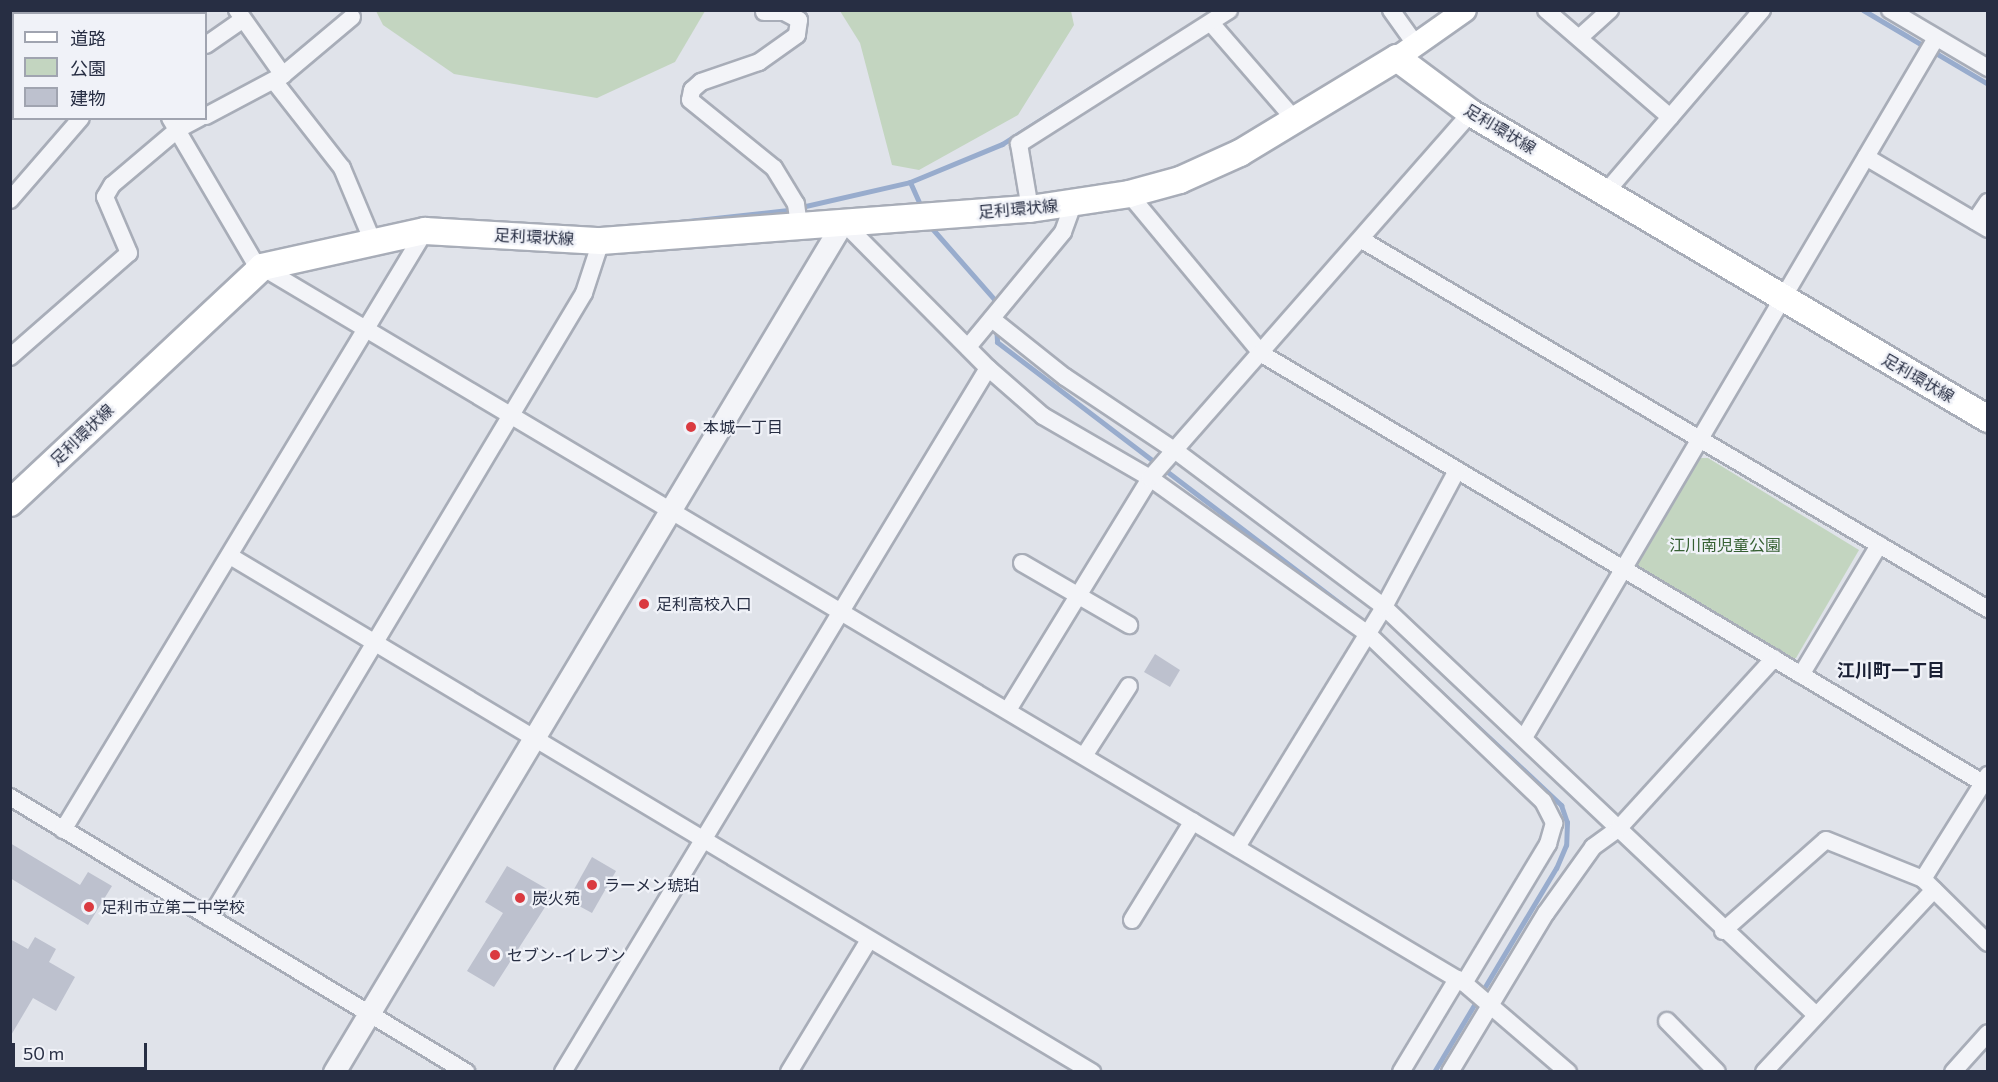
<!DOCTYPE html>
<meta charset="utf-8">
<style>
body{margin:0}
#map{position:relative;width:1998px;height:1082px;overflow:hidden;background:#e0e3ea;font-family:Commissioner,"Noto Sans JP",sans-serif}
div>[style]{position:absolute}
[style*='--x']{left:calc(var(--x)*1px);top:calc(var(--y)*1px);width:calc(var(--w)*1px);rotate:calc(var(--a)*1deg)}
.green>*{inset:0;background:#c3d5c0}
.stream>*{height:5px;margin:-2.5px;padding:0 2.5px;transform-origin:2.5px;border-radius:2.5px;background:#98accd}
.building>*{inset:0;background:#bdc1ce}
.roads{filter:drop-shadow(2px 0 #a8adb8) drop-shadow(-2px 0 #a8adb8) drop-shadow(0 2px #a8adb8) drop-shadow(0 -2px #a8adb8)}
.minor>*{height:16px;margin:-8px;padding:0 8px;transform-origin:8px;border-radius:8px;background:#f3f4f8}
.tertiary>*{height:21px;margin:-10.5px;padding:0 10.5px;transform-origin:10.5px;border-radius:10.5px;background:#f3f4f8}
.secondary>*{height:22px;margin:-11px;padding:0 11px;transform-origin:11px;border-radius:11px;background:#fff}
.primary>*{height:26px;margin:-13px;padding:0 13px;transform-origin:13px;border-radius:13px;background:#fff}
.dots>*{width:16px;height:16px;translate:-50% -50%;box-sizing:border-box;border:3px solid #f0f2f8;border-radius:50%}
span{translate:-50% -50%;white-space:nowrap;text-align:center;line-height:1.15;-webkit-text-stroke:4.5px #f0f2f8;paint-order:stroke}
.street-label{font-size:16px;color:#272e43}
.poi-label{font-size:16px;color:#272e43}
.left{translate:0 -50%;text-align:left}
.park-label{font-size:16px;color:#366033}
.neighbourhood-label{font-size:18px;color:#191f34;font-weight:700}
.frame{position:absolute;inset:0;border:12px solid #272e43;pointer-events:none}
.legend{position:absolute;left:12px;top:12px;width:195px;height:108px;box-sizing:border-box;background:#f0f2f8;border:2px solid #a0a4b0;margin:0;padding:8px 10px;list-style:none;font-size:18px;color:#272e43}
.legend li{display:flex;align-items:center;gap:12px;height:30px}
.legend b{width:30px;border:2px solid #a0a4b0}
.scale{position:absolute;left:12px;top:1043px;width:135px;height:27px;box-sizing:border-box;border:3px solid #272e43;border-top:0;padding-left:8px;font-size:18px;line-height:21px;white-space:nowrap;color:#272e43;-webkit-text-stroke:4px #f0f2f8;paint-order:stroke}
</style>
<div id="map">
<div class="green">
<i style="clip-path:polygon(376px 11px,705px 11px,675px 62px,597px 98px,454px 74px,383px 25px)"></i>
<i style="clip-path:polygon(840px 11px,1071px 11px,1074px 25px,1018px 115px,919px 170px,892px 165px,860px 43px)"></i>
<i style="clip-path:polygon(1697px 458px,1708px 458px,1859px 550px,1796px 658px,1788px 658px,1639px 570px,1637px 560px)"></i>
</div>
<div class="stream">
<i style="--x:1863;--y:10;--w:145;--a:30.6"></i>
<i style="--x:910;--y:182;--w:32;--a:66"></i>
<i style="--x:660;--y:224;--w:129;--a:-6.2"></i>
<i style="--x:788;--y:210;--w:125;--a:-12.9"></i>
<i style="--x:910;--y:182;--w:100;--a:-22.4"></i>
<i style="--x:1002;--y:144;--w:135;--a:-32.3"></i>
<i style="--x:929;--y:225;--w:98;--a:48.7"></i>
<i style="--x:994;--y:299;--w:9;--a:84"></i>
<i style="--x:260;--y:256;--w:104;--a:-13.4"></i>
<i style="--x:996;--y:326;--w:16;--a:86"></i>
<i style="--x:997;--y:342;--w:445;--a:37.3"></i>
<i style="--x:155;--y:350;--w:128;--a:-42.8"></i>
<i style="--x:1419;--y:672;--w:195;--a:43.1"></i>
<i style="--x:1561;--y:805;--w:18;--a:71"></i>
<i style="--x:1567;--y:822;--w:23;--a:92"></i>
<i style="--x:1566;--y:845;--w:25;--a:113"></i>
<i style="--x:1556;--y:868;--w:238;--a:120.9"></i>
</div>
<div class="building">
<i style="clip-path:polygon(1155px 654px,1180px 670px,1170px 687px,1144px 672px)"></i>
<i style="clip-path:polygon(10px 843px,80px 885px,88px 872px,112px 886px,88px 925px,10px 878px)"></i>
<i style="clip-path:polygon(592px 857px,616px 871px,592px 913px,568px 900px)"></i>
<i style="clip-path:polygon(507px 866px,554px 893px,494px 987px,467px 971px,503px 913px,485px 902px)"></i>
<i style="clip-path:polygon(35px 937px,56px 949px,49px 962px,75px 977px,56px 1011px,33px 998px,10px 1037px,10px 939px,28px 949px)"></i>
</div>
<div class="roads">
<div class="minor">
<i style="--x:101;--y:10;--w:4;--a:63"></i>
<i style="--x:237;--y:10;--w:80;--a:54.7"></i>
<i style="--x:1391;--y:10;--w:43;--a:54.5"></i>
<i style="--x:1546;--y:10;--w:164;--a:40.8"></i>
<i style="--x:1890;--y:10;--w:114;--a:30.6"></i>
<i style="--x:764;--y:12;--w:20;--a:0"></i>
<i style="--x:784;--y:12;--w:17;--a:28"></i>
<i style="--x:799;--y:20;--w:15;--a:98"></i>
<i style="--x:797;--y:35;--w:47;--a:144.6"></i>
<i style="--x:759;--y:62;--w:61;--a:161"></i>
<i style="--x:701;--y:82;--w:12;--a:138"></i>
<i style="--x:692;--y:90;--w:10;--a:101"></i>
<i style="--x:690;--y:100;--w:108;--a:39"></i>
<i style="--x:774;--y:168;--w:42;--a:58.6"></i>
<i style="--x:796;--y:204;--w:21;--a:82"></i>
<i style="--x:1211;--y:23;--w:130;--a:49.1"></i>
<i style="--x:1579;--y:38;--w:42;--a:-42.1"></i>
<i style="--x:206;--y:45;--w:44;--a:-34.8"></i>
<i style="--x:274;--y:81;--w:110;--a:52"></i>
<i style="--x:342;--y:168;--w:80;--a:67.3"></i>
<i style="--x:206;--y:116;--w:87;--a:-28"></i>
<i style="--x:283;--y:75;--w:90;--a:-40"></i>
<i style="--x:170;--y:118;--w:168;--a:59.6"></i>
<i style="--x:255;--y:263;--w:1407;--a:30.78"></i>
<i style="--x:1464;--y:983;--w:137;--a:40.6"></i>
<i style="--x:1866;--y:157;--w:142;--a:30.5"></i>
<i style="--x:1606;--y:192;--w:240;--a:-49.4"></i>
<i style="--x:1129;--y:194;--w:208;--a:50.3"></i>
<i style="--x:1262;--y:354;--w:839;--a:30.75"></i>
<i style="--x:10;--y:200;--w:108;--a:-49.1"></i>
<i style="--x:1030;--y:209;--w:66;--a:-99.6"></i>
<i style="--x:1019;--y:144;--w:249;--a:-32.5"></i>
<i style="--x:1975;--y:221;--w:23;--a:-56"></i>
<i style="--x:843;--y:222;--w:206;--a:45.2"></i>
<i style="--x:988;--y:368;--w:73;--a:41.1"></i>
<i style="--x:1043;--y:416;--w:124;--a:30.1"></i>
<i style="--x:1150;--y:478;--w:268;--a:35.6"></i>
<i style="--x:1368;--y:634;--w:242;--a:43.7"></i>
<i style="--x:1543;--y:801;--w:25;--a:63"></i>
<i style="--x:1554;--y:823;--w:22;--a:106"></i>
<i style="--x:1548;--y:844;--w:162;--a:121.1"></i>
<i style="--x:1362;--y:240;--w:727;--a:30.52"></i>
<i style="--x:992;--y:319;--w:93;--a:38.5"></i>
<i style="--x:1065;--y:377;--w:135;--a:33.8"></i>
<i style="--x:1177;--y:452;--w:259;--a:36.8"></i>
<i style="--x:1384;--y:607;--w:594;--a:43.36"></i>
<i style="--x:968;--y:347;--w:149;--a:-50.4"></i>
<i style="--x:1063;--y:232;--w:30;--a:-70"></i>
<i style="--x:10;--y:357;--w:158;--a:-41.2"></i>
<i style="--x:129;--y:253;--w:61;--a:-113.2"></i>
<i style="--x:105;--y:197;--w:14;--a:-60"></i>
<i style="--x:112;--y:185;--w:85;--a:-40.2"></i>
<i style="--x:177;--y:130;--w:26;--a:-28"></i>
<i style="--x:230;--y:556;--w:1005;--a:30.91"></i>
<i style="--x:1022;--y:563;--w:124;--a:30.1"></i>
<i style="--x:1801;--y:675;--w:152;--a:-59"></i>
<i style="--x:1008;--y:710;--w:272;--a:-58.5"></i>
<i style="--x:1150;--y:478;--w:486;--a:-48.7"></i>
<i style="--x:1525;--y:736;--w:810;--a:-59.51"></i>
<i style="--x:1084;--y:756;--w:83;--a:-57.3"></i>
<i style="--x:10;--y:797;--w:533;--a:31.09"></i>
<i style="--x:63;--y:830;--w:700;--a:-58.85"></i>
<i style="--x:1237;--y:847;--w:281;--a:-58.5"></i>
<i style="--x:1384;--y:607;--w:155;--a:-61.9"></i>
<i style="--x:1923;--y:879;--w:123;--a:-58"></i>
<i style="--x:210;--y:918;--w:728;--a:-59.1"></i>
<i style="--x:584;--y:293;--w:55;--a:-71.9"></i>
<i style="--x:1132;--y:920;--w:116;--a:-58.4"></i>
<i style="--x:1723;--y:931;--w:137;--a:-41.5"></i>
<i style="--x:1826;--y:840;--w:105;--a:21.9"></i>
<i style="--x:1923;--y:879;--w:91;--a:44.6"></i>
<i style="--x:1667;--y:1021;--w:71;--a:45.6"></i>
<i style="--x:563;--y:1072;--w:822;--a:-58.88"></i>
<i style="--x:789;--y:1072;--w:154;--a:-58.8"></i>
<i style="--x:1401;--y:1072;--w:109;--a:-58.9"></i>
<i style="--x:1450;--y:1072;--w:186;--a:-58.9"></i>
<i style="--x:1546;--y:913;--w:81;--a:-54.5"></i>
<i style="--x:1593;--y:847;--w:32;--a:-36"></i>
<i style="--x:1619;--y:828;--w:230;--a:-47.6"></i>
<i style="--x:1764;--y:1072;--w:249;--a:-47"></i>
<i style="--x:1953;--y:1072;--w:52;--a:-48.1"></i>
</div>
<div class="tertiary">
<i style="--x:334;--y:1072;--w:991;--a:-59.09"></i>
</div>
<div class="secondary">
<i style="--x:1397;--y:58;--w:83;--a:-35.2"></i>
</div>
<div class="primary">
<i style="--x:10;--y:503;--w:345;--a:-43.1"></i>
<i style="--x:262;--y:267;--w:167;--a:-12.5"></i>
<i style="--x:425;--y:231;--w:176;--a:3.3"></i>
<i style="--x:601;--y:241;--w:430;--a:-4.3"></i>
<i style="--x:1030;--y:209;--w:100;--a:-8.6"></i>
<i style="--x:1129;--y:194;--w:53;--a:-15.4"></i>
<i style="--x:1180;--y:180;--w:66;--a:-24.2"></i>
<i style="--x:1240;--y:153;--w:184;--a:-31.2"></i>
<i style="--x:1397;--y:58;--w:92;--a:36.6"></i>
<i style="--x:1471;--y:113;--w:601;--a:30.62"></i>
</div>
</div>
<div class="dots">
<i style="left:691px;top:427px;background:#da3a40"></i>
<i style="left:644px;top:604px;background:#da3a40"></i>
<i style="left:592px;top:885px;background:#da3a40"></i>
<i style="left:520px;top:898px;background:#da3a40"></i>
<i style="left:89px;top:907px;background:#da3a40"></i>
<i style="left:495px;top:955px;background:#da3a40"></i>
</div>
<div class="street-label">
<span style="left:1500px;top:129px;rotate:31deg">足利環状線</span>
<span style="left:1018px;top:209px;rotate:-5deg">足利環状線</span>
<span style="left:534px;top:237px;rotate:3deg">足利環状線</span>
<span style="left:1918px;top:378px;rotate:30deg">足利環状線</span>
<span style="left:82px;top:435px;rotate:-44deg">足利環状線</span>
</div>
<div class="poi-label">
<span class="left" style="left:703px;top:427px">本城一丁目</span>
<span class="left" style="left:656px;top:604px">足利高校入口</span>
<span class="left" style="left:604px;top:885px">ラーメン琥珀</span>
<span class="left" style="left:532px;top:898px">炭火苑</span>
<span class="left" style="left:101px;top:907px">足利市立第二中学校</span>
<span class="left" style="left:507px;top:955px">セブン-イレブン</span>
</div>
<div class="park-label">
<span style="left:1725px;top:545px">江川南児童公園</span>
</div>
<div class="neighbourhood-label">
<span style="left:1891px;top:670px">江川町一丁目</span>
</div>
<div class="frame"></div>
<ul class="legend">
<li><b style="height:8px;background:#fff"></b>道路</li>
<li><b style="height:16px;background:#c3d5c0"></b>公園</li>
<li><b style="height:16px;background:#bdc1ce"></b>建物</li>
</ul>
<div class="scale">50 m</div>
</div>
